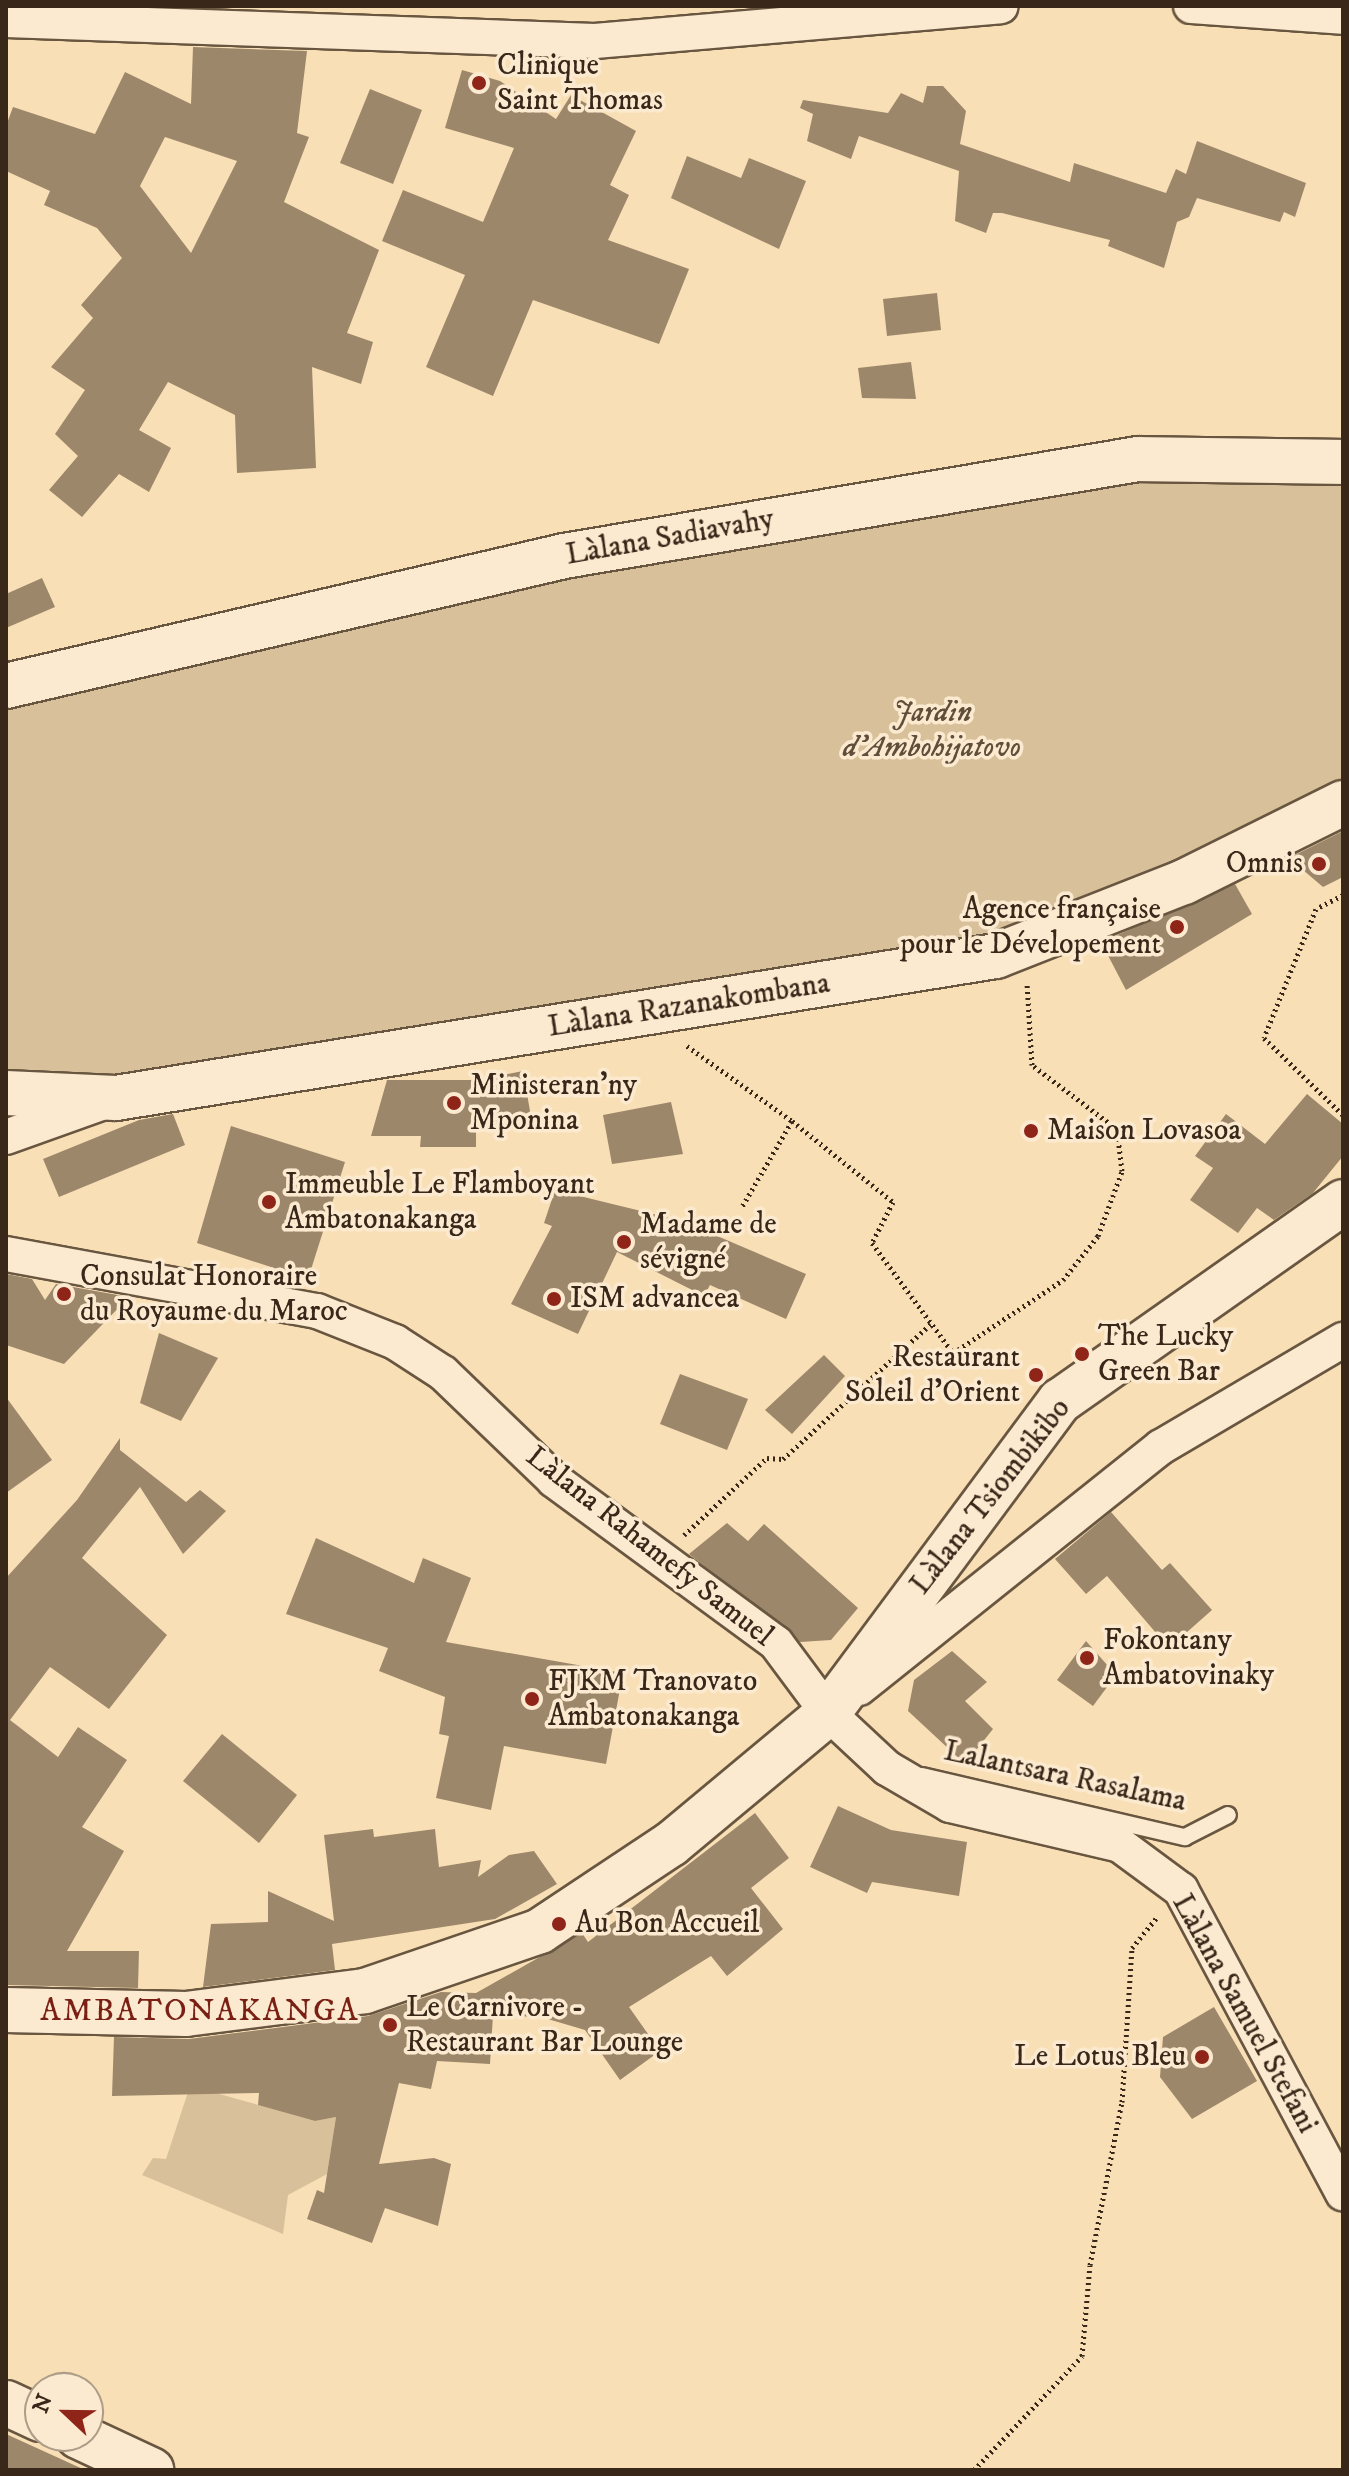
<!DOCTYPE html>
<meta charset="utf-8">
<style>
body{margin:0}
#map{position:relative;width:1349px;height:2476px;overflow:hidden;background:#f9dfb6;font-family:"IM FELL DW Pica",serif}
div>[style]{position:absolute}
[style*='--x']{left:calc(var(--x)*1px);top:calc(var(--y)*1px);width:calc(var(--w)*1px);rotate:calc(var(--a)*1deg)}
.green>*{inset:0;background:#d8c09b}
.building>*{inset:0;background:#9d876b}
.path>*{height:5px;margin-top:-2.5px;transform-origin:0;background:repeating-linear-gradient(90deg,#392819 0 2px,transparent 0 6px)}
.roads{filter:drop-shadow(2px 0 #695640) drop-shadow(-2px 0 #695640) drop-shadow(0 2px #695640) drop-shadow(0 -2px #695640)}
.lane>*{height:16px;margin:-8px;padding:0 8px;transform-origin:8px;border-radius:8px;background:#fbead0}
.street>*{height:34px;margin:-17px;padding:0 17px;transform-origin:17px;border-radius:17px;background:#fbead0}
.secondary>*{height:44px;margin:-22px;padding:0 22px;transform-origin:22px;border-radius:22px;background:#fbead0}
.dots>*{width:22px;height:22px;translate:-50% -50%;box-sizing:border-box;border:4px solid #fbead0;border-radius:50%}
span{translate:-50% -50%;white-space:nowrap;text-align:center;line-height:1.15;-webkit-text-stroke:7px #fbead0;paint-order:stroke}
.poi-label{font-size:30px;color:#392819}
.left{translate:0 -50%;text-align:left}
.right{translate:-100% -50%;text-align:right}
.street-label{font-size:30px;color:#392819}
.park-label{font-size:30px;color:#614e3a;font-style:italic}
.neighbourhood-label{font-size:32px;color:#7a1f14;letter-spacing:2px}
.frame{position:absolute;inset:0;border:8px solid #392819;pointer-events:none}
.north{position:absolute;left:24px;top:2372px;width:80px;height:80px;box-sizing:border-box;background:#fbead0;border:2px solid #ad9c87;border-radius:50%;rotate:292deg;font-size:22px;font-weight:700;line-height:32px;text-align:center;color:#392819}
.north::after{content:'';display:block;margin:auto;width:28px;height:36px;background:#8f2418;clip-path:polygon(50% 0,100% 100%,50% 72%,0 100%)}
</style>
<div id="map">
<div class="green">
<i style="clip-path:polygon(1138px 459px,1343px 468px,1343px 801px,996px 956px,116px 1098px,6px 1081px,6px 686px)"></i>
<i style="clip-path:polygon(188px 2092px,216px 2093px,315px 2121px,336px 2117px,327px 2174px,288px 2195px,283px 2234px,142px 2175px,153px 2158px,166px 2159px)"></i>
</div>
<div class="building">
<i style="clip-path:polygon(evenodd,193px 47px,307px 51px,297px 133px,309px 137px,284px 202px,379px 250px,347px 333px,373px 342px,361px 384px,312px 367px,316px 468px,237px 473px,235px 415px,168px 382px,139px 430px,171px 448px,149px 492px,119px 474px,82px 517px,49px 490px,78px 456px,55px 434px,85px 390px,51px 367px,93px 318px,81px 305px,122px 258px,97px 228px,44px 205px,50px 191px,6px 171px,6px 126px,13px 107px,95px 134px,125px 72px,191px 104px,193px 47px,165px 137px,237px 161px,191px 253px,140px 186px,165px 137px)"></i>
<i style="clip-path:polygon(462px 70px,500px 81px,556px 119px,571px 95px,636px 131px,610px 185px,629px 195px,608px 240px,689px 269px,659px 344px,533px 300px,493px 396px,426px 367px,465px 275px,382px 241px,403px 190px,483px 222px,514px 148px,445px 128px)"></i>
<i style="clip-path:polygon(927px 86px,943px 86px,966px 111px,960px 144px,1070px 182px,1074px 163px,1166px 193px,1176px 169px,1186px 174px,1197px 141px,1306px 183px,1295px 217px,1284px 212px,1280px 222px,1197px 198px,1189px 217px,1177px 222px,1164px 268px,1108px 246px,1110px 240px,1002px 213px,993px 213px,986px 233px,955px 221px,959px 171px,859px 136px,851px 159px,807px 141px,813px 114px,800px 108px,803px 100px,888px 113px,901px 93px,923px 103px)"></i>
<i style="clip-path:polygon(370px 89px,422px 110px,393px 184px,340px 163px)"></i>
<i style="clip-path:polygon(687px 156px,741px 178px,749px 158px,806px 181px,779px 249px,671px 198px)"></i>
<i style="clip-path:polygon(937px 293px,941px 330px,887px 336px,883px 299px)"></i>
<i style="clip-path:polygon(911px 362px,916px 399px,862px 398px,858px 368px)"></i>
<i style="clip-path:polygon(42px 578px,55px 607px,6px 628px,6px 594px)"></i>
<i style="clip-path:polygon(1343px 831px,1343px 877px,1323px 887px,1289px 858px)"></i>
<i style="clip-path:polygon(1235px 884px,1252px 914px,1126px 990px,1101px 942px)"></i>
<i style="clip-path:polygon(523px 1071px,533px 1128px,476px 1128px,476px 1147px,420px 1147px,421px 1136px,371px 1136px,387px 1080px,478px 1080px)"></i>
<i style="clip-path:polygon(1307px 1094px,1343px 1124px,1343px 1156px,1313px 1193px,1274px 1220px,1257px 1208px,1238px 1233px,1190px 1200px,1213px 1168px,1195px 1156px,1226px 1114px,1265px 1144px)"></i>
<i style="clip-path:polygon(671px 1102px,683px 1154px,612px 1164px,603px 1115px)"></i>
<i style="clip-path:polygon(173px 1114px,185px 1145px,59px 1197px,43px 1159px,139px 1120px)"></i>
<i style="clip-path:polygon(231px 1126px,345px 1162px,308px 1279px,197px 1243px)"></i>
<i style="clip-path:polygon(555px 1190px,682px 1221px,806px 1274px,786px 1319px,710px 1285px,704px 1296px,617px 1252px,578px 1334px,511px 1304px,552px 1226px,544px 1223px)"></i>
<i style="clip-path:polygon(6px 1274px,32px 1279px,45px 1300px,56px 1284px,129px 1297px,64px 1364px,6px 1345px)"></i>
<i style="clip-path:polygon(159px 1333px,218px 1358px,181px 1421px,140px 1403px)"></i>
<i style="clip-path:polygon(824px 1355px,845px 1376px,792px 1434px,765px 1410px)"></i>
<i style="clip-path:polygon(680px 1374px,748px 1399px,727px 1450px,660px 1424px)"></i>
<i style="clip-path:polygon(6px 1397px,52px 1460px,6px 1493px)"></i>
<i style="clip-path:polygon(120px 1438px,120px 1450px,186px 1502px,200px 1490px,226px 1511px,183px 1554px,140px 1487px,82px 1558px,167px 1635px,109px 1709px,50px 1667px,10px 1720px,58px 1757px,78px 1727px,127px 1760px,82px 1827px,124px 1851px,67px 1951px,139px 1951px,138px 1988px,6px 1985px,6px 1578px,77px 1500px)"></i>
<i style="clip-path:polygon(1111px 1512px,1162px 1570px,1170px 1563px,1212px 1610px,1169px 1648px,1107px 1576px,1086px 1594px,1055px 1559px)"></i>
<i style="clip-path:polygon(727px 1523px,748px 1541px,764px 1524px,858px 1608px,831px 1640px,800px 1642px,689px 1554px)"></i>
<i style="clip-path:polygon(316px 1538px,414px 1583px,423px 1558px,471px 1578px,446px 1642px,623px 1673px,606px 1764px,504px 1746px,491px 1810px,436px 1798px,449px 1736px,439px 1734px,445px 1697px,379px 1671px,388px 1648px,286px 1614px)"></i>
<i style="clip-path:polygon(1086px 1641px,1116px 1675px,1093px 1706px,1057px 1680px)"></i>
<i style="clip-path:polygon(952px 1651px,987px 1682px,965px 1701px,993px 1729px,965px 1764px,908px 1711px,914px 1680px)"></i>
<i style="clip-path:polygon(222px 1734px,297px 1795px,259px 1843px,183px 1781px)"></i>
<i style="clip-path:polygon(838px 1806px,891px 1830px,967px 1842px,959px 1896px,872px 1882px,867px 1893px,810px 1867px)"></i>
<i style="clip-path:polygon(755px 1813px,789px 1858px,751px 1888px,783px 1929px,727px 1976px,711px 1956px,629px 2007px,660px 2051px,620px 2080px,585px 2030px,541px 2017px,493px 2015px,490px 2064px,437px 2061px,431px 2089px,399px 2083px,379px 2164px,434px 2158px,451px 2164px,438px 2226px,385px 2208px,372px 2243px,307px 2219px,317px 2190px,324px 2193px,336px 2117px,315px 2121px,258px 2105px,259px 2093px,112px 2096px,114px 2037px,189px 2039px,368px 2016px,441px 1992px,476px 1993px,582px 1933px,588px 1942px)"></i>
<i style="clip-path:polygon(373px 1829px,374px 1837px,435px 1829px,439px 1867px,481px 1860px,478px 1877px,509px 1855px,534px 1851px,557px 1884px,495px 1919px,332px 1944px,335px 1970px,203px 1987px,211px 1924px,268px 1922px,268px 1891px,334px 1921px,324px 1835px)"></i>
<i style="clip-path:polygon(1214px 2007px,1257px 2081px,1192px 2119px,1160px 2077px,1163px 2037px)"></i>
<i style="clip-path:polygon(6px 2434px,85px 2470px,6px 2470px)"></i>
</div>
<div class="path">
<i style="--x:1343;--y:895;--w:30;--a:153"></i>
<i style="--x:1316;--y:909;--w:139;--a:112"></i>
<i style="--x:1264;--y:1038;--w:110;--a:44.3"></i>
<i style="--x:687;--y:1046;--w:129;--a:35.5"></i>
<i style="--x:792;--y:1121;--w:99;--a:120.2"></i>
<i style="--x:792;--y:1121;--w:129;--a:38.7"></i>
<i style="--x:893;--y:1202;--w:46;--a:117.1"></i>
<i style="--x:872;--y:1243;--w:137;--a:53.6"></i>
<i style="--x:953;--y:1353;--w:132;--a:-33.6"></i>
<i style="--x:1063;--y:1280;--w:56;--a:-51.5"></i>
<i style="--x:1098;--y:1236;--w:69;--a:-69.7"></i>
<i style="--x:1122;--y:1171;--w:42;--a:-96.8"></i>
<i style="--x:1117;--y:1129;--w:106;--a:-143"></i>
<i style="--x:1032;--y:1065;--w:82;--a:-93.5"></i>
<i style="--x:684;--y:1535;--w:113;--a:-42.9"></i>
<i style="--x:767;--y:1458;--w:16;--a:4"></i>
<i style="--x:783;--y:1459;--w:200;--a:-42.4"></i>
<i style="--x:974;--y:2470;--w:157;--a:-46.5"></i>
<i style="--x:1082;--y:2356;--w:91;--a:-85"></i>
<i style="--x:1090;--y:2265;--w:166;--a:-78.9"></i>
<i style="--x:1122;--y:2102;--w:154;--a:-86.3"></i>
<i style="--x:1132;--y:1948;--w:41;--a:-50.9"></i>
</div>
<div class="roads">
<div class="lane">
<i style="--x:922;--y:1776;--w:270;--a:13.1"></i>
<i style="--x:1185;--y:1837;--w:48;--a:-27.1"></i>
</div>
<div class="street">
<i style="--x:1191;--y:6;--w:152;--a:4.1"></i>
<i style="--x:6;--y:20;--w:589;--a:2.04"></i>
<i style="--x:595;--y:41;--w:407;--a:-4.9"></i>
<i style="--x:6;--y:1137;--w:104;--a:-19.7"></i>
<i style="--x:6;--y:1254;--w:316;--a:10.4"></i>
<i style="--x:317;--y:1311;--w:84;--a:21.7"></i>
<i style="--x:395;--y:1342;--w:57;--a:32.9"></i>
<i style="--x:443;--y:1373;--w:154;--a:43.9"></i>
<i style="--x:554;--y:1480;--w:275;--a:36.3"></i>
<i style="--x:776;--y:1643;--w:87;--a:53.4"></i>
<i style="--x:828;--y:1713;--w:81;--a:43"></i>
<i style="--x:887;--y:1768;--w:73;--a:30.4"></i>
<i style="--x:950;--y:1805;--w:175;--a:13.2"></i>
<i style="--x:1120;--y:1845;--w:76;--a:36.4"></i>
<i style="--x:1181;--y:1890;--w:344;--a:61.9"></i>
<i style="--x:859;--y:1688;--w:386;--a:-38.6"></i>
<i style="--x:1161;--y:1447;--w:211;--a:-30.5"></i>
</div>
<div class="secondary">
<i style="--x:6;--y:686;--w:573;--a:-13.11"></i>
<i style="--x:564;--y:556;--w:582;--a:-9.59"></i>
<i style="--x:1138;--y:459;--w:205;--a:0.8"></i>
<i style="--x:6;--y:1093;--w:110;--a:2.6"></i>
<i style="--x:116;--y:1098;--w:891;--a:-9.17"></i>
<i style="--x:996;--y:956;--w:202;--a:-21.5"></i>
<i style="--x:1184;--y:882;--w:178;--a:-26.4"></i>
<i style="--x:6;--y:2010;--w:180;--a:1.3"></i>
<i style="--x:186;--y:2014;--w:180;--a:-7.3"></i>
<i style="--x:365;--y:1991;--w:185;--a:-18.9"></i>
<i style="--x:540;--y:1931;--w:157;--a:-33.6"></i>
<i style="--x:671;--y:1844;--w:204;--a:-39.8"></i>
<i style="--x:828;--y:1713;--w:389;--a:-53.4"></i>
<i style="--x:1060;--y:1401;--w:346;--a:-35.1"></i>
<i style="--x:6;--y:2403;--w:38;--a:25"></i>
<i style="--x:78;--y:2436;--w:81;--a:25"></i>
</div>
</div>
<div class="dots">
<i style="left:479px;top:83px;background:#8f2418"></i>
<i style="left:1319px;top:864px;background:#8f2418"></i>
<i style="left:1177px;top:927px;background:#8f2418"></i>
<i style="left:454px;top:1103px;background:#8f2418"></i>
<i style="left:1031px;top:1131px;background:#8f2418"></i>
<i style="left:269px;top:1202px;background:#8f2418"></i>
<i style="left:624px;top:1242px;background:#8f2418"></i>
<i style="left:64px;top:1294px;background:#8f2418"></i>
<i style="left:554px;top:1299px;background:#8f2418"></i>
<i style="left:1082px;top:1354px;background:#8f2418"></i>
<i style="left:1036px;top:1375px;background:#8f2418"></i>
<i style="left:1087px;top:1658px;background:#8f2418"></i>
<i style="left:532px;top:1699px;background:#8f2418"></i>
<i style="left:559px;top:1924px;background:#8f2418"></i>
<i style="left:390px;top:2025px;background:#8f2418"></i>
<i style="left:1202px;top:2057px;background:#8f2418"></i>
</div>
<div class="poi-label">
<span class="left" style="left:497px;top:83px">Clinique<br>Saint Thomas</span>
<span class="right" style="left:1303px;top:864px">Omnis</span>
<span class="right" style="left:1161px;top:927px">Agence française<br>pour le Dévelopement</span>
<span class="left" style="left:470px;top:1103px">Ministeran'ny<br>Mponina</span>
<span class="left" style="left:1047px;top:1131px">Maison Lovasoa</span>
<span class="left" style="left:285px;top:1202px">Immeuble Le Flamboyant<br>Ambatonakanga</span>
<span class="left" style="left:640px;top:1242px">Madame de<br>sévigné</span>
<span class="left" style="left:80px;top:1294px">Consulat Honoraire<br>du Royaume du Maroc</span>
<span class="left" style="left:570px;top:1299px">ISM advancea</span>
<span class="left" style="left:1098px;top:1354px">The Lucky<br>Green Bar</span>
<span class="right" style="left:1020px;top:1375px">Restaurant<br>Soleil d'Orient</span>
<span class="left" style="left:1103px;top:1658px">Fokontany<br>Ambatovinaky</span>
<span class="left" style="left:548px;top:1699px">FJKM Tranovato<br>Ambatonakanga</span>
<span class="left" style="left:575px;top:1924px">Au Bon Accueil</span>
<span class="left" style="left:406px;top:2025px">Le Carnivore -<br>Restaurant Bar Lounge</span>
<span class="right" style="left:1186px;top:2057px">Le Lotus Bleu</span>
</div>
<div class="street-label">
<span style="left:670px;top:538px;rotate:-10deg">Làlana Sadiavahy</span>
<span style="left:689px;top:1006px;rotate:-9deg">Làlana Razanakombana</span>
<span style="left:991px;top:1497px;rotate:-52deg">Làlana Tsiombikibo</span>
<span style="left:649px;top:1547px;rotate:38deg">Làlana Rahamefy Samuel</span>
<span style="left:1065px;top:1777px;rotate:12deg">Lalantsara Rasalama</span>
<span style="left:1244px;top:2014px;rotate:61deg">Làlana Samuel Stefani</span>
</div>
<div class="park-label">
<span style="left:932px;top:730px">Jardin<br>d'Ambohijatovo</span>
</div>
<div class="neighbourhood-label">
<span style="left:200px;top:2011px">AMBATONAKANGA</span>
</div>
<div class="frame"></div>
<div class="north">N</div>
</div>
